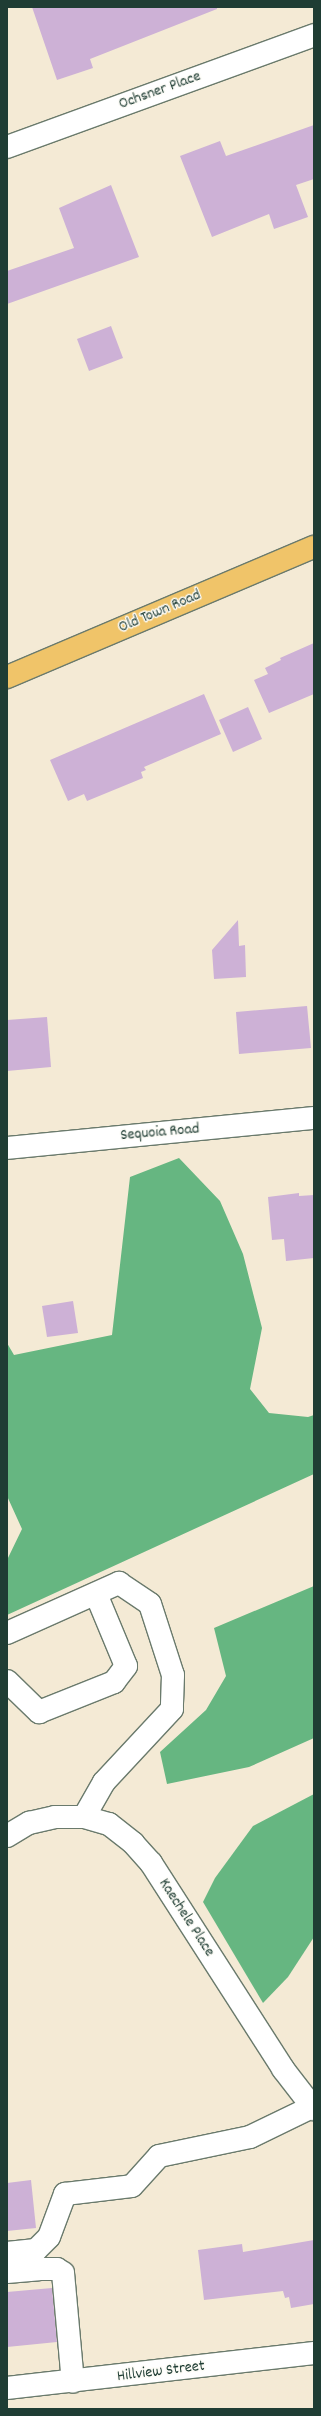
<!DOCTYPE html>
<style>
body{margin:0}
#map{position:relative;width:321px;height:2416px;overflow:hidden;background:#f4ead5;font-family:Dekko,sans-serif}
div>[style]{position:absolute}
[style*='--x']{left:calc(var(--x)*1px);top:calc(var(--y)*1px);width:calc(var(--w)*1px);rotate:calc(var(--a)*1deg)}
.forest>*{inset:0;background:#66b681}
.building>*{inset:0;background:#cdb1d6}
.roads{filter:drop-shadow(1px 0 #6a7a6c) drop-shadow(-1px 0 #6a7a6c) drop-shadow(0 1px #6a7a6c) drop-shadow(0 -1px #6a7a6c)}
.minor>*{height:22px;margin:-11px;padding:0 11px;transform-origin:11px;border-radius:11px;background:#fff}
.major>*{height:22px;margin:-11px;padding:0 11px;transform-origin:11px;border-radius:11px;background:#f0c469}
span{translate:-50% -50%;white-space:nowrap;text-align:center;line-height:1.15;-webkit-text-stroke:3px #fdfcf7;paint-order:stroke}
.street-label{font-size:16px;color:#1f3d34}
.frame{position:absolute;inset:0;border:8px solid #1f3d34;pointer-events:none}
</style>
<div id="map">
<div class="forest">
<i style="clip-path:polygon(179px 1158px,220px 1201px,243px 1254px,262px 1328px,250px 1389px,269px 1413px,308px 1417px,314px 1415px,314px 1474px,7px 1615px,7px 1560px,22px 1529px,7px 1496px,7px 1343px,14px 1355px,112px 1335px,130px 1177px)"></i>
<i style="clip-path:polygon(314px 1586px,314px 1738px,249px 1767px,167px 1784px,160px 1752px,206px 1710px,226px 1676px,214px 1628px)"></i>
<i style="clip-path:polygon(314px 1794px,314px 1937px,288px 1977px,263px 2003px,203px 1902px,215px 1878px,253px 1826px)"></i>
</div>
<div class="building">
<i style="clip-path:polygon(32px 7px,217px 7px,217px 9px,90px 59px,93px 68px,57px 80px)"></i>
<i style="clip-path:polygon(314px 125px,314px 179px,296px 185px,308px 217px,274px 229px,269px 214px,212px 237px,180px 156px,220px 141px,226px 156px)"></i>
<i style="clip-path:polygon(111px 185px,139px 257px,7px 304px,7px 271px,74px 248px,59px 208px)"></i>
<i style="clip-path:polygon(111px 326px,123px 358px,89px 371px,77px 339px)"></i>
<i style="clip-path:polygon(314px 643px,314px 694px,269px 713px,254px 680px,268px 674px,265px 668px,281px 660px,280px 658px)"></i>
<i style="clip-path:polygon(204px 694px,221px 734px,144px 767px,146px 770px,141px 772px,143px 778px,87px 801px,84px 794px,68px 801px,50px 760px)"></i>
<i style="clip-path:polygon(248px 707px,262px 739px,233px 752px,219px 720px)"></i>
<i style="clip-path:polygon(238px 920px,239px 946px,245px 945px,246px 977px,214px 979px,212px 950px)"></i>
<i style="clip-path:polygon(307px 1006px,311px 1048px,239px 1054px,236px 1012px)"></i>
<i style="clip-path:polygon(47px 1017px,51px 1067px,7px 1071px,7px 1020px)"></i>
<i style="clip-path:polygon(299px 1193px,299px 1196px,314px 1195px,314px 1258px,286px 1261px,284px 1239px,272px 1240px,268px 1197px)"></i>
<i style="clip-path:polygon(73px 1301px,78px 1333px,47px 1337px,42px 1306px)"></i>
<i style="clip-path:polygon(31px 2180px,36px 2228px,7px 2231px,7px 2183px)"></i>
<i style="clip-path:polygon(314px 2240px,314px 2304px,291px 2308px,289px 2297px,285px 2298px,283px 2291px,204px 2300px,198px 2250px,242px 2244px,243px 2252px)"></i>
<i style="clip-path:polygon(52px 2288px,57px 2342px,7px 2347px,7px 2292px)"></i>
</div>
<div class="roads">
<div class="minor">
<i style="--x:7;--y:147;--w:327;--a:-20"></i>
<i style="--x:7;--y:1148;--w:308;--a:-5.6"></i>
<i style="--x:7;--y:1633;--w:123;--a:-24.1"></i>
<i style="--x:119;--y:1583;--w:37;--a:34"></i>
<i style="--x:150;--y:1604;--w:75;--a:72.1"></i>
<i style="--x:173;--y:1675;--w:34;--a:92"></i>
<i style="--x:172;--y:1709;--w:100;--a:133"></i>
<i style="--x:104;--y:1782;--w:40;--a:119.7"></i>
<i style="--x:7;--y:1681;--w:45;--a:44.1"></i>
<i style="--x:39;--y:1712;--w:81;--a:-21.8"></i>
<i style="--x:114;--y:1682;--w:20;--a:-53"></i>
<i style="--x:126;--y:1666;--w:78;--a:-112.6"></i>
<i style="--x:7;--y:1836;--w:26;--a:-31"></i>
<i style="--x:29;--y:1823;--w:27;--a:-13"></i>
<i style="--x:55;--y:1817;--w:29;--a:0"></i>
<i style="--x:84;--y:1817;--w:26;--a:16"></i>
<i style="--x:109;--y:1824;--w:31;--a:38"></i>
<i style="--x:133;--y:1843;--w:27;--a:48"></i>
<i style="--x:151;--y:1863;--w:245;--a:57.3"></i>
<i style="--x:283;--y:2069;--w:51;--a:52.2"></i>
<i style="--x:7;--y:2253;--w:29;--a:-6"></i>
<i style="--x:36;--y:2250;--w:18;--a:-45"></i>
<i style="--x:49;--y:2237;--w:46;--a:-69.6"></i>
<i style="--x:65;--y:2194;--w:67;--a:-6.8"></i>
<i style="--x:132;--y:2186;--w:40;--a:-48"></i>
<i style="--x:159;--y:2156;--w:93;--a:-11.8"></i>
<i style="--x:250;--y:2137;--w:69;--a:-25.8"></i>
<i style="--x:7;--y:2272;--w:32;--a:-5"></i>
<i style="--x:39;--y:2269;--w:18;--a:0"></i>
<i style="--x:57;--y:2269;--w:7;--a:34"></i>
<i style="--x:63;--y:2273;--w:109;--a:84.8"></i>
<i style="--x:7;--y:2388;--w:309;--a:-6.5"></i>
</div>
<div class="major">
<i style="--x:7;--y:677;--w:333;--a:-23"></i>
</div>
</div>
<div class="street-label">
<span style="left:160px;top:91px;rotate:-20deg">Ochsner Place</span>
<span style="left:160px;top:612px;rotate:-23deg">Old Town Road</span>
<span style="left:160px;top:1133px;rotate:-5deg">Sequoia Road</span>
<span style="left:186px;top:1918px;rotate:57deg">Kaechele Place</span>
<span style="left:161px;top:2372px;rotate:-7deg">Hillview Street</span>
</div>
<div class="frame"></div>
</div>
